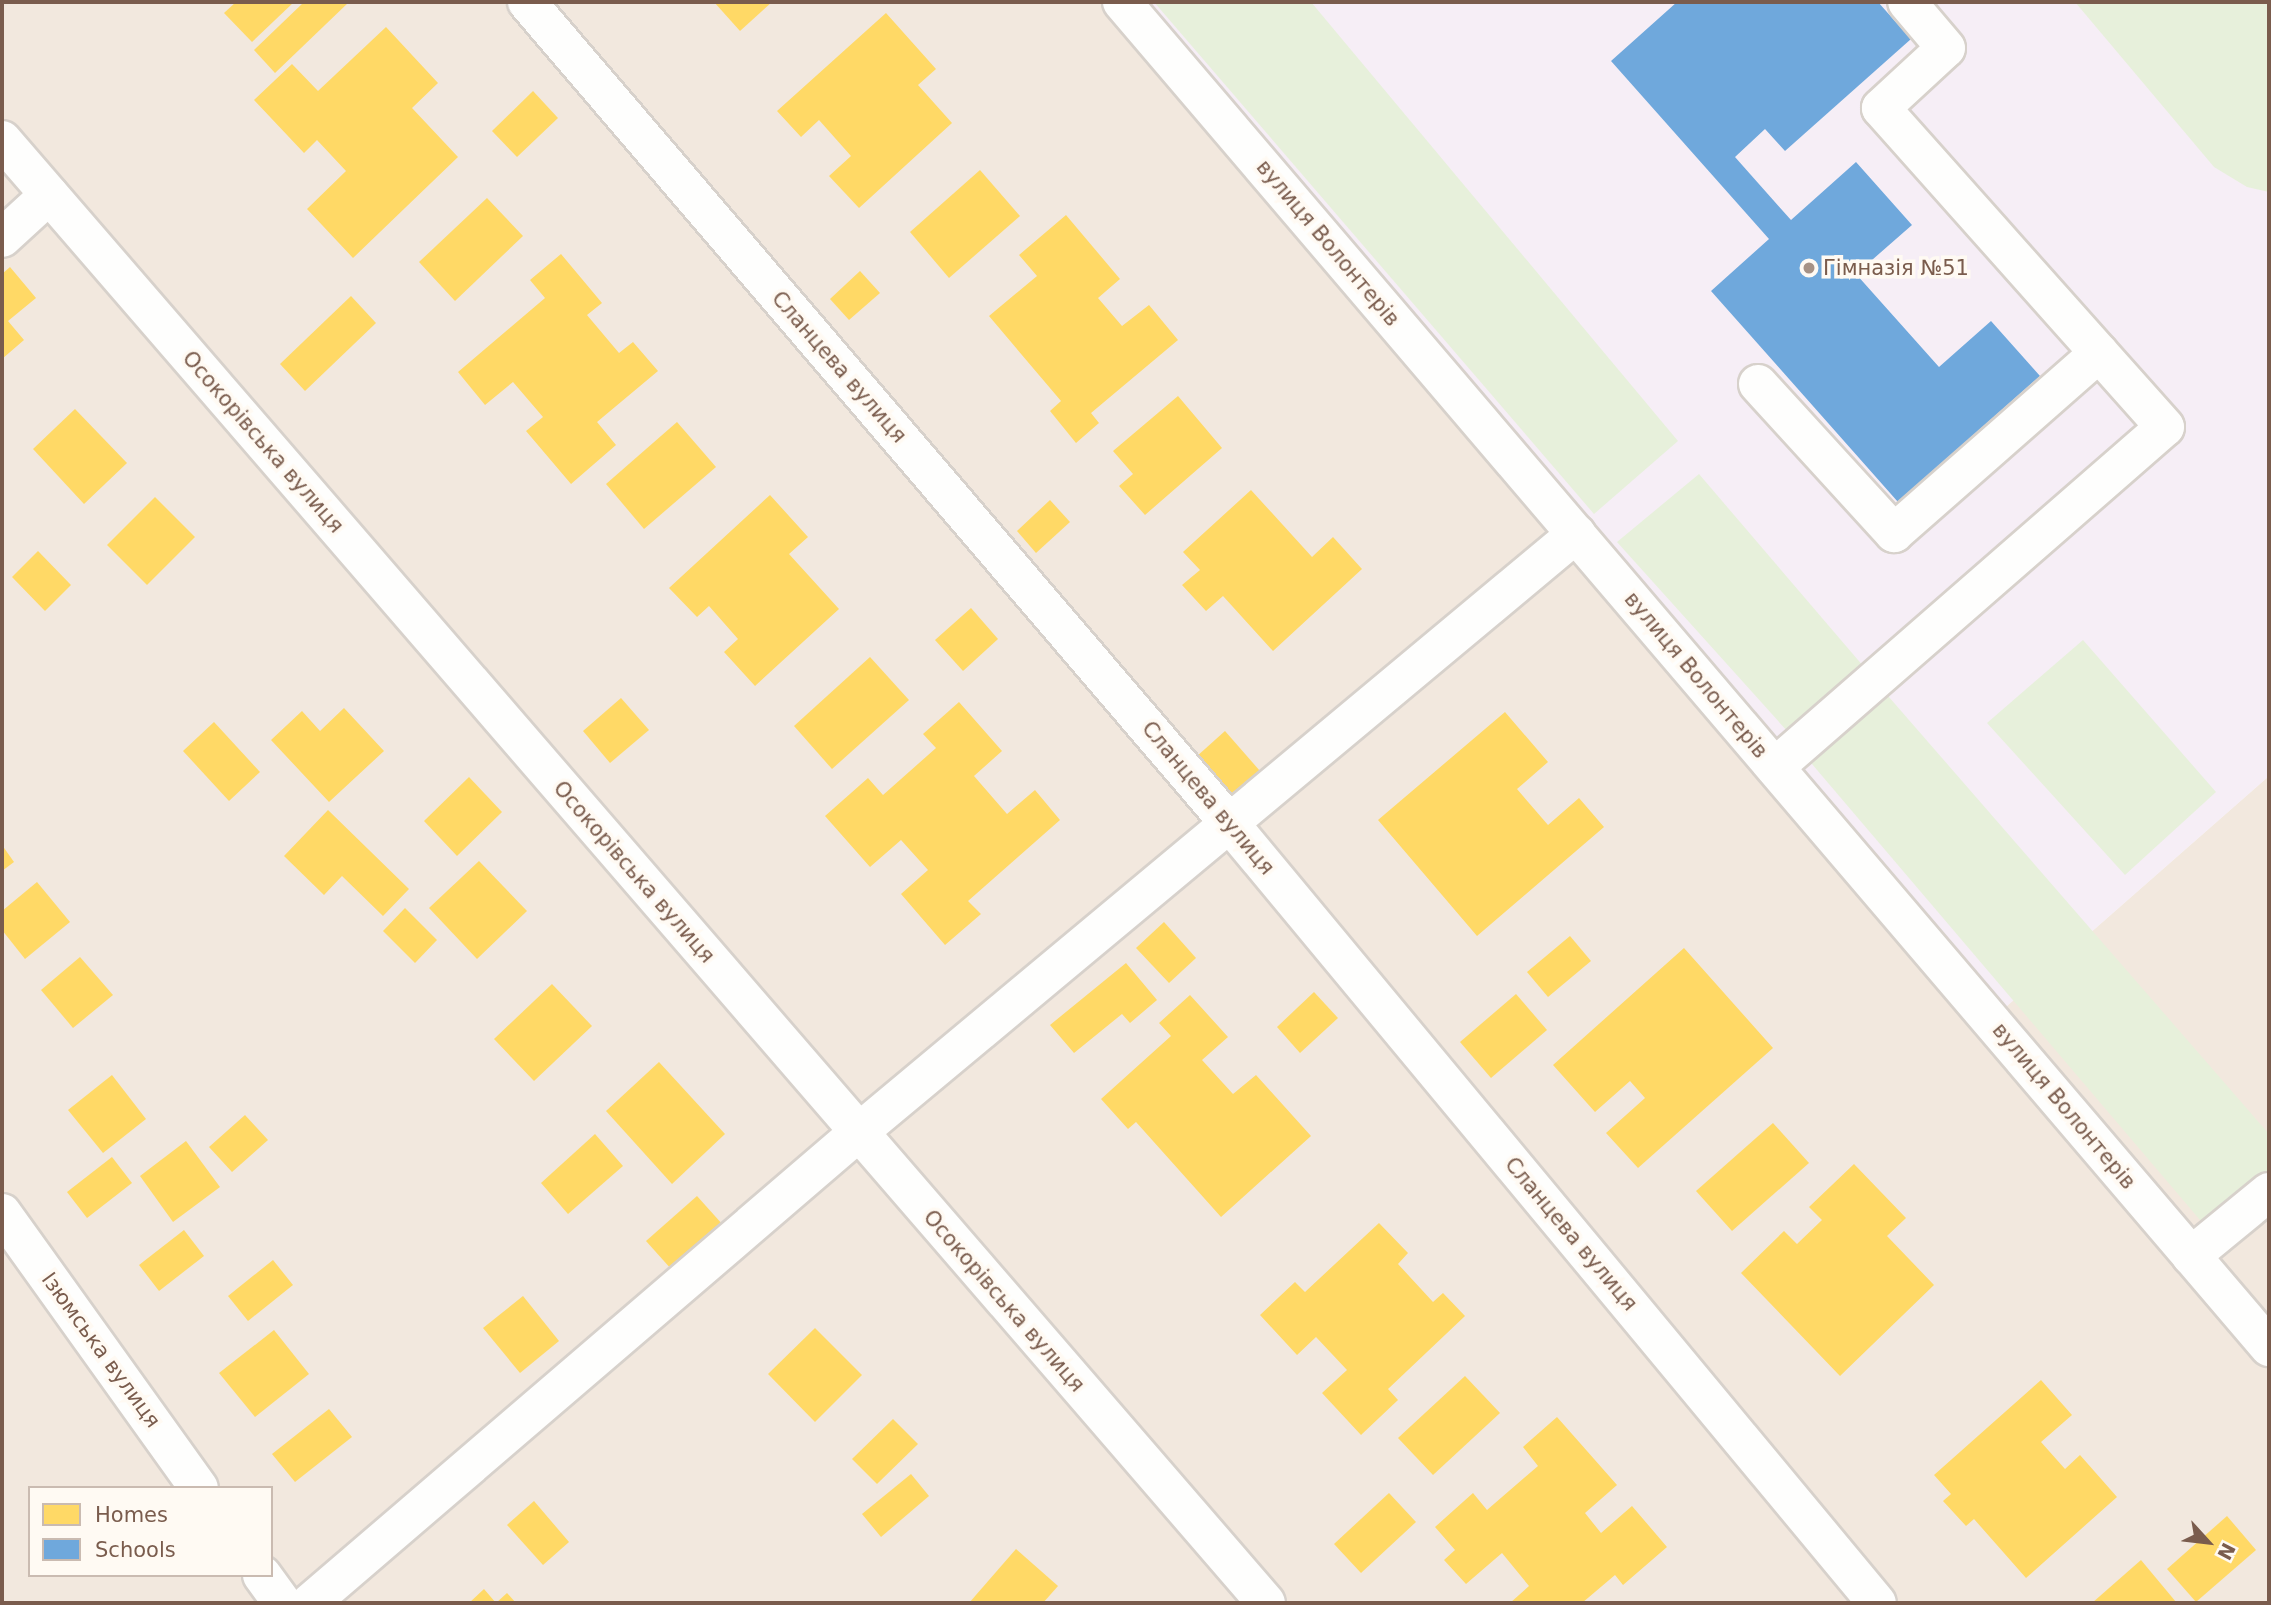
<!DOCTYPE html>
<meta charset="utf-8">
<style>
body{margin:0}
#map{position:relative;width:2271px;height:1605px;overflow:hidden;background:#f9f5f0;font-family:"DejaVu Sans",sans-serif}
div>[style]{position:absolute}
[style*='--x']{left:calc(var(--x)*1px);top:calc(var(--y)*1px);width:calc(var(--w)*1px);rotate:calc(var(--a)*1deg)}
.residential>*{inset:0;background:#f2e8de}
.education>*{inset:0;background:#f6eef6}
.green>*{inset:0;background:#e7f0db}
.homes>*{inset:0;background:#ffd966}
.schools>*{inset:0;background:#6fa8dc}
.roads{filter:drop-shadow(2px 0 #d7d1cb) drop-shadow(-2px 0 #d7d1cb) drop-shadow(0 2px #d7d1cb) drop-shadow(0 -2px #d7d1cb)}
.minor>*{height:38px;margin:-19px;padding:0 19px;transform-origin:19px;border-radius:19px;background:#fefefd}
.dots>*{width:19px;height:19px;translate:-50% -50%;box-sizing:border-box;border:4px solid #fffaf3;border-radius:50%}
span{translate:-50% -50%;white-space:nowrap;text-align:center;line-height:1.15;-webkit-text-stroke:7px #fffaf3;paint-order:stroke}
.street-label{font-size:21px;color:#7a5c4d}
.poi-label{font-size:21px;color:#7a5c4d}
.left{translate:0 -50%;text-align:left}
.frame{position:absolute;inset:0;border:4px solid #7a5c4d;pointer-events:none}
.legend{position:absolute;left:28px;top:1486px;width:245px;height:91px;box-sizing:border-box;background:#fffaf3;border:2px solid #cabbb1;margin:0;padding:9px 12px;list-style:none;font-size:21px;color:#7a5c4d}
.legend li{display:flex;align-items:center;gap:14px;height:35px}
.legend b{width:35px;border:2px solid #cabbb1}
.north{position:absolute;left:2173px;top:1507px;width:70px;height:70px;-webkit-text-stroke:5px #fffaf3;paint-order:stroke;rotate:117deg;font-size:19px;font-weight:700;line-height:28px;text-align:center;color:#7a5c4d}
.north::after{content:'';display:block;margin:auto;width:24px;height:32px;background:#7a5c4d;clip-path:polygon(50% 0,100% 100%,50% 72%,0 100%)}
</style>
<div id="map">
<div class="residential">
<i style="clip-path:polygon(evenodd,2px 2px,1122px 2px,1991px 1020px,2269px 776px,2269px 1603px,2px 1603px,2px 2px,30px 1488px,271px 1488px,271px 1575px,30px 1575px,30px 1488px)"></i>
</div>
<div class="education">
<i style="clip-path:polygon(1122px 2px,2269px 2px,2269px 776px,1991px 1020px)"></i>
</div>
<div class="green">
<i style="clip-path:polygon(1154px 2px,1311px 2px,1678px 441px,1594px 514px)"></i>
<i style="clip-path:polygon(2075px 2px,2269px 2px,2269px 192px,2247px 187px,2214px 167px)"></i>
<i style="clip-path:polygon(1699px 474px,1864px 667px,1788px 732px,1617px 542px)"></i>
<i style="clip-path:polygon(2083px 640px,2216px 792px,2125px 875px,1987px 723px)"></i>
<i style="clip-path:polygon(1882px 689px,2269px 1134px,2269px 1175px,2206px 1227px,1806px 757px)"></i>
</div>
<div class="homes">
<i style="clip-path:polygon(236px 2px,294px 2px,252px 42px,224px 13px)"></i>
<i style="clip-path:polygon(304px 2px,349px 2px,275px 73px,254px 50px)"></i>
<i style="clip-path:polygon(714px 2px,772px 2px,740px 31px)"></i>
<i style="clip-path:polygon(886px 13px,936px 69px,918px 85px,952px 123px,859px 208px,829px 176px,851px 156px,819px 120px,801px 137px,777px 111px)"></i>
<i style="clip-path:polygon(386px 27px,438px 83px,412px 108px,458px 157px,353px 258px,307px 209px,346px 171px,317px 140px,304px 153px,254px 100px,292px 64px,318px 91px)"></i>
<i style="clip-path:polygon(533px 91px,558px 118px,517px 157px,492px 131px)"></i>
<i style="clip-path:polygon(980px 170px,1020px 216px,949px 278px,910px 232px)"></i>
<i style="clip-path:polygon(487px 198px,523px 236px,455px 301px,419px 262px)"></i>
<i style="clip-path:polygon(1066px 215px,1120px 279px,1098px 298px,1122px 326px,1149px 305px,1178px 340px,1091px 413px,1099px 423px,1076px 443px,1050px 411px,1061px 401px,989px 316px,1037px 276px,1019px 255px)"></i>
<i style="clip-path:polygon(561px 254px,602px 303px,587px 315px,619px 353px,633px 342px,658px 371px,597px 422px,616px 445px,571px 484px,526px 431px,543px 417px,513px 382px,485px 405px,458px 372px,545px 298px,530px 280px)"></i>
<i style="clip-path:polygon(10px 267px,36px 298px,8px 321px,24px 340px,2px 359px,2px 274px)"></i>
<i style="clip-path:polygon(860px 271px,880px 293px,849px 320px,830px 299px)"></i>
<i style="clip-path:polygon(351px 296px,376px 323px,305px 391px,280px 364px)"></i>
<i style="clip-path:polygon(1178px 396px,1222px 448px,1145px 515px,1119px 486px,1133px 474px,1113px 451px)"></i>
<i style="clip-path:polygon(75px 409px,127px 463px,84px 504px,33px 449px)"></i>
<i style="clip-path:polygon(677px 422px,716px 467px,644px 529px,606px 484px)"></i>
<i style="clip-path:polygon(1251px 490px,1312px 557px,1333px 537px,1362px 569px,1273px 651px,1223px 596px,1206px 611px,1182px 585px,1200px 570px,1183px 552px)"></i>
<i style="clip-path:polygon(770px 495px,808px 537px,789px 554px,839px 609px,755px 686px,724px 652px,738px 639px,709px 606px,697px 617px,669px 588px)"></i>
<i style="clip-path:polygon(155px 497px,195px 537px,147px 585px,107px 545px)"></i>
<i style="clip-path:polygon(1050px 500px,1070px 522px,1036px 553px,1017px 531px)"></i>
<i style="clip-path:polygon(38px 551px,71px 585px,45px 611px,12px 577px)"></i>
<i style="clip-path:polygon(971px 608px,998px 639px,963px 671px,935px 640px)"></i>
<i style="clip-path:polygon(870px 657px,909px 700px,832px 769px,794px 726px)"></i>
<i style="clip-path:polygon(621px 698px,649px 730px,610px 763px,583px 731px)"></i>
<i style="clip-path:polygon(959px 702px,1002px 751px,974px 776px,1007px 814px,1035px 790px,1060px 820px,968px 901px,981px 914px,945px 945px,901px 894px,928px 870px,901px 840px,870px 867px,825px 816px,868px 778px,883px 795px,936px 748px,923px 734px)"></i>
<i style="clip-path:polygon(344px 708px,384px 751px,329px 802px,271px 740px,302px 711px,320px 731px)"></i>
<i style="clip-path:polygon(1505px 712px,1548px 762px,1517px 789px,1548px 825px,1579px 798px,1604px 827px,1477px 936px,1378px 820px)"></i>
<i style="clip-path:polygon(214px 722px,260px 772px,229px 801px,183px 751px)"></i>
<i style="clip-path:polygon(1225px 731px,1260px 771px,1231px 797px,1196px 757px)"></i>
<i style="clip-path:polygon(469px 777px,502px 812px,457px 856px,424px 821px)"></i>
<i style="clip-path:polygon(328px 810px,409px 889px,383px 916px,342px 876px,324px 895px,284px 856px)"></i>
<i style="clip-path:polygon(2px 845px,14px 862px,2px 871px)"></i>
<i style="clip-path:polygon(479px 861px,527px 911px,477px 959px,429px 908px)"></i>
<i style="clip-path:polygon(37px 882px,70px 922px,25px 959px,2px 930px,2px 911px)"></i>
<i style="clip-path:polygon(405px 908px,437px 940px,415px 963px,383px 931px)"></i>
<i style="clip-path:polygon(1164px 922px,1196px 958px,1169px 983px,1136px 948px)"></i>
<i style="clip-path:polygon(1570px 936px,1591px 961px,1548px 997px,1527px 972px)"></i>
<i style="clip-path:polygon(1684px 948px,1773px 1048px,1638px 1168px,1606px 1133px,1645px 1098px,1630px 1081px,1595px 1112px,1553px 1065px)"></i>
<i style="clip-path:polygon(80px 957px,113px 995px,73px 1028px,41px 990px)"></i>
<i style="clip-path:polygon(1126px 963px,1157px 1000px,1130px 1023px,1122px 1014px,1074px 1053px,1050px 1025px)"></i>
<i style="clip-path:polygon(552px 984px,592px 1026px,534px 1081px,494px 1039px)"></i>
<i style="clip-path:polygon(1314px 992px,1338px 1018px,1300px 1053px,1277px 1027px)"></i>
<i style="clip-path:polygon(1516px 994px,1547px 1030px,1491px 1078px,1460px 1042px)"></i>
<i style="clip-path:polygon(1190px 995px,1228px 1037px,1202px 1060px,1233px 1094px,1256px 1075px,1311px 1136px,1221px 1217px,1136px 1122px,1128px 1129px,1101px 1099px,1171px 1036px,1159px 1023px)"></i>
<i style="clip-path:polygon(659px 1062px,725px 1134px,672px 1184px,606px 1111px)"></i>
<i style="clip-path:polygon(112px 1075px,146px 1119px,103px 1153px,68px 1110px)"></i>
<i style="clip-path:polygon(245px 1115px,268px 1140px,232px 1172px,209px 1147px)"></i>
<i style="clip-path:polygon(1773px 1123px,1809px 1163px,1732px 1231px,1696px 1191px)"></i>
<i style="clip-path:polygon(595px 1134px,623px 1166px,568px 1214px,541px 1183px)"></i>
<i style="clip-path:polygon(186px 1141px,220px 1187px,173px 1222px,140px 1176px)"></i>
<i style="clip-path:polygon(112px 1157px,132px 1183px,87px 1218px,67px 1192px)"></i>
<i style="clip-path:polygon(1854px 1164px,1906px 1218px,1887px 1236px,1934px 1285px,1840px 1376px,1741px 1273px,1784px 1231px,1797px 1244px,1822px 1220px,1809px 1207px)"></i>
<i style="clip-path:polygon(697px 1196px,723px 1225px,672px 1270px,646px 1241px)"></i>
<i style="clip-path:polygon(1379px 1223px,1408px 1253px,1398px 1264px,1433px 1302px,1443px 1293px,1465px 1316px,1388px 1389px,1398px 1400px,1361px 1435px,1322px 1393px,1347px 1370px,1316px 1337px,1297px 1355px,1260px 1315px,1295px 1282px,1305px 1292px)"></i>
<i style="clip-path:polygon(184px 1230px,204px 1256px,159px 1291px,139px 1265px)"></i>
<i style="clip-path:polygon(273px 1260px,293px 1285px,248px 1321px,228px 1296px)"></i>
<i style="clip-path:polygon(523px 1296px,559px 1341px,520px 1373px,483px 1328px)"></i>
<i style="clip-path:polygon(815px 1328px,862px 1375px,815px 1422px,768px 1374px)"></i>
<i style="clip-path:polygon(274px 1330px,309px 1374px,255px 1417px,219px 1373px)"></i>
<i style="clip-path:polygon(1465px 1376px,1500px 1413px,1433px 1475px,1398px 1438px)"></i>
<i style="clip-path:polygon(2041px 1380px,2072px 1415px,2041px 1442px,2065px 1469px,2080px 1455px,2117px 1497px,2026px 1578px,1974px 1519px,1966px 1526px,1943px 1501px,1951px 1494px,1934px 1475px)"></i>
<i style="clip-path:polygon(329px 1409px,352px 1437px,295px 1482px,272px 1454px)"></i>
<i style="clip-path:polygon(1557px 1417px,1617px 1485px,1585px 1513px,1601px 1533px,1632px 1506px,1667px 1547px,1623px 1585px,1615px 1575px,1582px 1603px,1510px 1603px,1529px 1586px,1502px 1553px,1466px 1584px,1444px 1560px,1455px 1550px,1435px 1527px,1473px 1493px,1487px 1510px,1538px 1466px,1523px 1447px)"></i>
<i style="clip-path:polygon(893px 1419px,918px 1444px,877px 1484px,852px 1459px)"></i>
<i style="clip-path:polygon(911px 1474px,929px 1496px,881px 1537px,862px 1514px)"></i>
<i style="clip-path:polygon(1389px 1493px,1416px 1522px,1361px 1573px,1334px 1544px)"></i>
<i style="clip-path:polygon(534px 1501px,569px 1542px,543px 1565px,507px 1525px)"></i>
<i style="clip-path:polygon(2227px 1516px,2256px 1550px,2196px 1602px,2167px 1569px)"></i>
<i style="clip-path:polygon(1016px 1549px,1058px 1586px,1043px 1603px,969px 1603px)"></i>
<i style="clip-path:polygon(2141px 1560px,2176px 1602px,2092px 1603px)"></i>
<i style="clip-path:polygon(484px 1589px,496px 1603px,507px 1593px,516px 1603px,469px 1603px)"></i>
</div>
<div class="schools">
<i style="clip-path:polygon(1677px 2px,1878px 2px,1911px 39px,1785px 151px,1765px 129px,1735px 157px,1791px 220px,1856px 162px,1912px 225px,1856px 274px,1939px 367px,1991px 321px,2040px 376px,1898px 502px,1711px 291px,1769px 239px,1611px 61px)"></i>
</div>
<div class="roads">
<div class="minor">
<i style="--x:527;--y:2;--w:1083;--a:49.46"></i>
<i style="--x:1231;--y:825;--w:1011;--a:50.3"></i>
<i style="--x:1122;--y:2;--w:1768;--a:49.54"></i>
<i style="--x:2;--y:140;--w:1933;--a:49.17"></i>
<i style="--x:2;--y:238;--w:64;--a:-42.5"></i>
<i style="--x:1758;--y:384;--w:202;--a:47.6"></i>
<i style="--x:1894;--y:533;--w:273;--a:-41.3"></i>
<i style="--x:1775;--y:767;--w:517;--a:-41.08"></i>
<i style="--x:2165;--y:427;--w:427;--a:-131.7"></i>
<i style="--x:1881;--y:108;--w:88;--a:-42.7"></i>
<i style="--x:1946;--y:48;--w:60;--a:-130.3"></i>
<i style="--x:2;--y:1213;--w:338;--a:54.4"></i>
<i style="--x:2191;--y:1256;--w:101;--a:-39.4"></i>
<i style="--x:262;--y:1575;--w:34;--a:54"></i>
<i style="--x:310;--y:1603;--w:723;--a:-40.63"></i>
<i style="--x:859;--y:1132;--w:934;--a:-39.83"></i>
</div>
</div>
<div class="dots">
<i style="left:1809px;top:268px;background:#a69286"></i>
</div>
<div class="street-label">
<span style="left:1328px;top:243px;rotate:50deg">вулиця Волонтерів</span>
<span style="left:839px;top:367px;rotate:49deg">Сланцева вулиця</span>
<span style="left:263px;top:442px;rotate:49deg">Осокорівська вулиця</span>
<span style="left:1696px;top:675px;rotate:50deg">вулиця Волонтерів</span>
<span style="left:1208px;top:798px;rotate:50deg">Сланцева вулиця</span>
<span style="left:634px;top:872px;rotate:49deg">Осокорівська вулиця</span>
<span style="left:2064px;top:1106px;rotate:50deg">вулиця Волонтерів</span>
<span style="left:1571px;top:1234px;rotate:50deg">Сланцева вулиця</span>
<span style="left:1004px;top:1301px;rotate:49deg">Осокорівська вулиця</span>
<span style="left:101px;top:1350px;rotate:54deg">Ізюмська вулиця</span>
</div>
<div class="poi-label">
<span class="left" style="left:1823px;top:268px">Гімназія №51</span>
</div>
<div class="frame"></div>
<ul class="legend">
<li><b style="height:19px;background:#ffd966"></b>Homes</li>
<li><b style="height:19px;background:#6fa8dc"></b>Schools</li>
</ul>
<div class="north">N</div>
</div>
